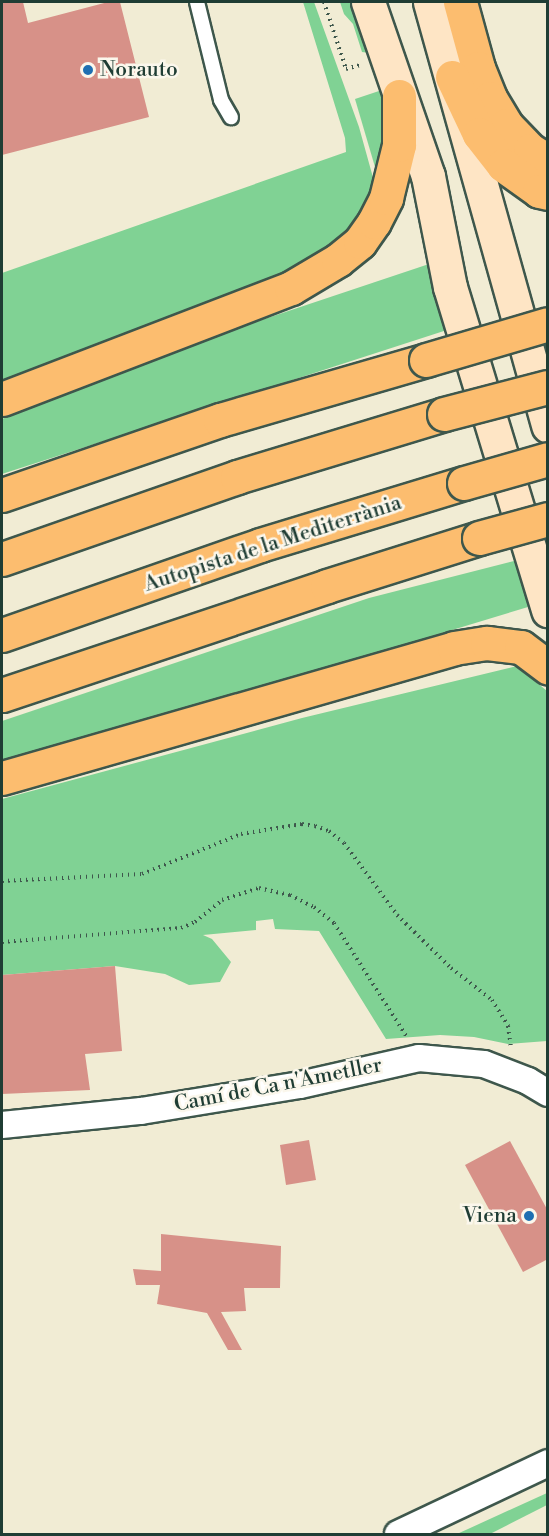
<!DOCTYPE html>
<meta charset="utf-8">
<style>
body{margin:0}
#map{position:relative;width:549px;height:1536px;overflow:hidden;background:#f1ecd4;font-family:"Libre Bodoni",serif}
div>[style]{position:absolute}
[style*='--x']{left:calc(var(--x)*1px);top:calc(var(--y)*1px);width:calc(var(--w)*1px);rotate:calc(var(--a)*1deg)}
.green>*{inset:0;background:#80d294}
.building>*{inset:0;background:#d79188}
.path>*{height:4px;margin-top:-2px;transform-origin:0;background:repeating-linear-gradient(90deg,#3e574c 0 1.5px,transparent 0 6px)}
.roads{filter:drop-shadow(2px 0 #3e574c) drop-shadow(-2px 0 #3e574c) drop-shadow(0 2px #3e574c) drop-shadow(0 -2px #3e574c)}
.lane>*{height:14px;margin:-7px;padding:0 7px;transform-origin:7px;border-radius:7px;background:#fff}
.street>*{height:26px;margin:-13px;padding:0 13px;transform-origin:13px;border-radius:13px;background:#fff}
.secondary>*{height:33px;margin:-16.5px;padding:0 16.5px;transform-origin:16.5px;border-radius:16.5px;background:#fee5c5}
.highway>*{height:33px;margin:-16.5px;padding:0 16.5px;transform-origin:16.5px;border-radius:16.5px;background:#fcbd6f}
.bridges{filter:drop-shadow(2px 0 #3e574c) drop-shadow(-2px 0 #3e574c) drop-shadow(0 2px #3e574c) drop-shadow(0 -2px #3e574c)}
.highway-bridge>*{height:33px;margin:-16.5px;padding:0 16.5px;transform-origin:16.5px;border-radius:16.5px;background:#fcbd6f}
.dots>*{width:16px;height:16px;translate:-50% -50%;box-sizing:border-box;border:3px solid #fbf7ec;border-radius:50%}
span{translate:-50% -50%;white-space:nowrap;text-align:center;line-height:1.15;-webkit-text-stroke:5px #fbf7ec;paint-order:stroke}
.poi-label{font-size:21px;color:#1f3d34}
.left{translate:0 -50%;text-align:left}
.right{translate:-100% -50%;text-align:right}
.street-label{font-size:21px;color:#1f3d34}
.frame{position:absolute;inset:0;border:3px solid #1f3d34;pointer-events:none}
</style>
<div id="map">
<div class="green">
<i style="clip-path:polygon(303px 2px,314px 2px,359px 127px,377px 192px,340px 245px,299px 266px,2px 385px,2px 273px,346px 152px,345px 138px)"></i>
<i style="clip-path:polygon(340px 2px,353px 2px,370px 53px,362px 52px,353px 24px,344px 14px)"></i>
<i style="clip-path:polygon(382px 90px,389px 128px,380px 184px,355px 99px)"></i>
<i style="clip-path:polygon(429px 264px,447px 330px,2px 474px,2px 419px,172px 350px)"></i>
<i style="clip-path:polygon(518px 560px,528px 607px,106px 735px,2px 763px,2px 721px,369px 598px)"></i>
<i style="clip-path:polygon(517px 666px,547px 691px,547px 1041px,508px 1044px,474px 1037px,440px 1035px,386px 1039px,319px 931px,275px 929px,273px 919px,256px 921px,256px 930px,203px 935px,212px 939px,231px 962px,220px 982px,189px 985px,165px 974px,115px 966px,2px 975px,2px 799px,302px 718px)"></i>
<i style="clip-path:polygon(547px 1493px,547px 1505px,490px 1534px,457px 1534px)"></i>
</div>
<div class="building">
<i style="clip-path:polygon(2px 2px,23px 2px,28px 23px,108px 2px,120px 2px,149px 117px,2px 155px)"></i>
<i style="clip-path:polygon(115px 966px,122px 1051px,85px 1054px,90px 1090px,2px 1094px,2px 975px)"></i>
<i style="clip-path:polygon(309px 1140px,316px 1180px,286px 1185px,280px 1145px)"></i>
<i style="clip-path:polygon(510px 1141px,548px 1211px,548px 1259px,523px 1272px,465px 1165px)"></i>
<i style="clip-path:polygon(161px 1234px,281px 1246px,280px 1288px,244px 1288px,246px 1311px,221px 1312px,242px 1350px,228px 1350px,207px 1313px,157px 1304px,160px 1285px,136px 1285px,133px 1269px,161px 1271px)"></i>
</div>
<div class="path">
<i style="--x:324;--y:2;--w:71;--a:71.8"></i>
<i style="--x:346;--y:69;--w:15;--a:-16"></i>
<i style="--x:2;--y:881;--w:140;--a:-2.9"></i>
<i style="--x:142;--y:874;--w:107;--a:-22"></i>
<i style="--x:241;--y:834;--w:62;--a:-9.3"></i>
<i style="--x:302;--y:824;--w:13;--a:9"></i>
<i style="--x:315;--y:826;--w:15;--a:20"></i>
<i style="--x:329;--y:831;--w:19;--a:39"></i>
<i style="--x:344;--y:843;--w:89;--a:53.6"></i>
<i style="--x:397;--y:915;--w:76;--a:44.5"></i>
<i style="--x:451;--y:968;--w:52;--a:38"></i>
<i style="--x:492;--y:1000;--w:31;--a:58"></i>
<i style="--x:508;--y:1026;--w:22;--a:82"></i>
<i style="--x:2;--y:942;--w:180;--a:-4.5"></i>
<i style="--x:181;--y:928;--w:15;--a:-23"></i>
<i style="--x:195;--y:922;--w:35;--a:-39"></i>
<i style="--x:222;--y:900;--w:39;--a:-18"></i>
<i style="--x:259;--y:888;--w:32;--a:13"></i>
<i style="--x:290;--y:895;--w:27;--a:27"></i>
<i style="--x:314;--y:907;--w:26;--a:39"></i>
<i style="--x:334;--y:923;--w:135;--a:57.4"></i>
</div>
<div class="roads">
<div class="lane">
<i style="--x:197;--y:2;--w:101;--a:76.2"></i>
<i style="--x:221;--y:100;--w:20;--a:60"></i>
</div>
<div class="street">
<i style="--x:2;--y:1125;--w:140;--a:-5.8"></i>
<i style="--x:141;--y:1111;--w:161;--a:-9.3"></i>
<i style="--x:300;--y:1085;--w:122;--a:-12.8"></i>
<i style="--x:419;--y:1058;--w:65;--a:5.3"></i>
<i style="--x:484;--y:1064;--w:47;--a:21.1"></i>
<i style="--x:528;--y:1081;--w:23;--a:31"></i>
<i style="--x:398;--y:1534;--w:166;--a:-25.3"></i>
</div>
<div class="secondary">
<i style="--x:368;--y:2;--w:184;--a:71"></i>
<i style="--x:428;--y:176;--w:113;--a:78.8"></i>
<i style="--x:450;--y:287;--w:338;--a:73.1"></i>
<i style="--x:430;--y:2;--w:440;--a:74.4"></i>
</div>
<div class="highway">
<i style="--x:460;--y:2;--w:68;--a:74.7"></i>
<i style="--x:478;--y:68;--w:32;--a:68"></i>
<i style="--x:490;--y:98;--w:31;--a:59"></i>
<i style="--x:506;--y:125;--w:35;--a:46"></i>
<i style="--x:530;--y:150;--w:21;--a:31"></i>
<i style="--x:452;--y:77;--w:63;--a:64.7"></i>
<i style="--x:479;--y:134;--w:39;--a:52"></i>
<i style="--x:503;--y:165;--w:44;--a:35.8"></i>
<i style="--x:539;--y:191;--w:9;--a:13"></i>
<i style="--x:2;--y:399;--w:310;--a:-21"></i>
<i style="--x:291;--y:288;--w:55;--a:-30.8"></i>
<i style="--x:338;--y:260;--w:28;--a:-39"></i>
<i style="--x:360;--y:242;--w:24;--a:-55"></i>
<i style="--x:374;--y:222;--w:27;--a:-63"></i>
<i style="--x:386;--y:198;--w:55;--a:-76.2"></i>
<i style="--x:399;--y:145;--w:49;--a:-90"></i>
<i style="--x:2;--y:495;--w:231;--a:-19"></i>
<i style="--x:220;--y:420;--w:215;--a:-16.2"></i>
<i style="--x:2;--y:559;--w:249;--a:-19.2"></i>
<i style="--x:237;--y:477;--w:216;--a:-16.9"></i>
<i style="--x:2;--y:635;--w:273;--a:-19.2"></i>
<i style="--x:260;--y:545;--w:213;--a:-16.9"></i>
<i style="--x:2;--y:695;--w:343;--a:-18.5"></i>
<i style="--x:327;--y:586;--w:159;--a:-17.5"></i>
<i style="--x:2;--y:778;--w:470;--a:-16"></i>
<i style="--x:454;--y:648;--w:33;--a:-9"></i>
<i style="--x:487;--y:643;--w:34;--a:7"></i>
<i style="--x:521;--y:647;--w:34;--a:37"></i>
</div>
</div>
<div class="bridges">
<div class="highway-bridge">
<i style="--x:426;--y:360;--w:127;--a:-16.4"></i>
<i style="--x:444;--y:414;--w:107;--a:-14.6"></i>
<i style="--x:464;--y:483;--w:87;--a:-15.9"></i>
<i style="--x:479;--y:538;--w:72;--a:-15.4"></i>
</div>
</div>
<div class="dots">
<i style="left:88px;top:70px;background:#1f6fb2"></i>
<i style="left:529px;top:1216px;background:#1f6fb2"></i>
</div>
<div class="poi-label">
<span class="left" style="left:100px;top:70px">Norauto</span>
<span class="right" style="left:517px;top:1216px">Viena</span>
</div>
<div class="street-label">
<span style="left:273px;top:544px;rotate:-18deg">Autopista de la Mediterrània</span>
<span style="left:278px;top:1085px;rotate:-11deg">Camí de Ca n'Ametller</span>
</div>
<div class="frame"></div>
</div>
